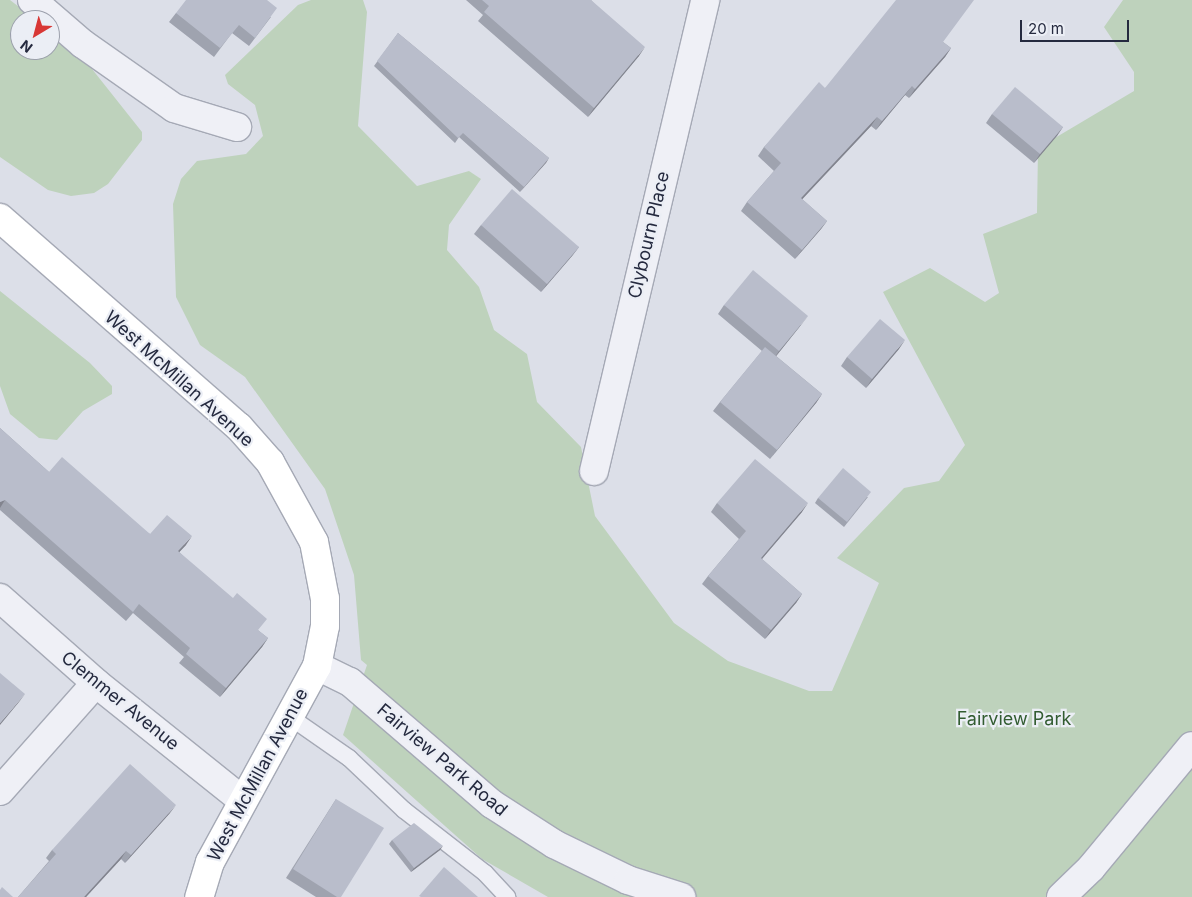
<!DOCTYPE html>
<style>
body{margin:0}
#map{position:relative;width:1192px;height:897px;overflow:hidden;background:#dcdfe8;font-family:Inter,sans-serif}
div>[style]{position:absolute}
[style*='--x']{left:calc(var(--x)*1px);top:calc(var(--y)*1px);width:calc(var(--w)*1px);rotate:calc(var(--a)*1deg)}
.green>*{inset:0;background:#bed2bc}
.roads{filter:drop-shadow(1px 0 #a5a9b5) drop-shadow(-1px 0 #a5a9b5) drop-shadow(0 1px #a5a9b5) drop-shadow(0 -1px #a5a9b5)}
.lane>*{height:16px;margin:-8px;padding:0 8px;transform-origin:8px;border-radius:8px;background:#eff0f6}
.street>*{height:28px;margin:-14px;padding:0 14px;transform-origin:14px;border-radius:14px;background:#eff0f6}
.secondary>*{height:28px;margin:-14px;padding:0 14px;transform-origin:14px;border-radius:14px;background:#fff}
.wall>*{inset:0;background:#9fa3af}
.shaded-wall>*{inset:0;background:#82848e}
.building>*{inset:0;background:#b9bdcb}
span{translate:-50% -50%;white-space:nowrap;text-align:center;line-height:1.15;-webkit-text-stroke:4.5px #ebeef5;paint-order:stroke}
.street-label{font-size:18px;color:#252a3f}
.park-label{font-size:18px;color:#325c31}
.north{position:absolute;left:10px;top:10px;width:50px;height:50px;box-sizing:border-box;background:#ebeef5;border:1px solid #9ca0ac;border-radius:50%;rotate:217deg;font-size:14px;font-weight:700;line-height:20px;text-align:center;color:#252a3f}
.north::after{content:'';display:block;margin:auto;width:18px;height:22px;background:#d83735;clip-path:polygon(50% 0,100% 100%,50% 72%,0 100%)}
.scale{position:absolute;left:1020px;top:20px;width:109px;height:22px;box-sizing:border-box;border:2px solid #252a3f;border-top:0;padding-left:6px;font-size:15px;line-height:18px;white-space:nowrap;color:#252a3f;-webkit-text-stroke:4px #ebeef5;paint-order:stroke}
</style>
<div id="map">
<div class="green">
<i style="clip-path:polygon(0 0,10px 0,36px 20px,20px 20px,20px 50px,50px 50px,50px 31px,92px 69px,142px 132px,142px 140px,108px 184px,94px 193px,71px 196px,48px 190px,0 157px)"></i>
<i style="clip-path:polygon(311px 0,363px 0,367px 12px,358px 126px,417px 186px,469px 171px,481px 179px,449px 225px,447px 250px,479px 287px,494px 330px,527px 354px,537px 402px,581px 447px,595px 516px,674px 623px,728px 661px,809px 691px,832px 691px,879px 583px,837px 558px,904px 488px,939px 481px,965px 445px,883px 292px,930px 268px,985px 302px,999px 293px,983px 234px,1037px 213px,1038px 148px,1134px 91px,1134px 72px,1104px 27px,1123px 0,1192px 0,1192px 897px,548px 897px,482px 859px,343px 735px,367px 665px,361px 660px,354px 575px,325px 489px,245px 377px,200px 345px,176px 297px,173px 204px,181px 179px,197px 161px,246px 154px,263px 136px,255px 105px,228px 84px,225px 75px,298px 5px)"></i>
<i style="clip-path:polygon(0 291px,90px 363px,112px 386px,112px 394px,83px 411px,57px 440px,39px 438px,10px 414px,0 386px)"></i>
</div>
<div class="roads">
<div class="lane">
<i style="--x:290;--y:717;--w:72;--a:34.8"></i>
<i style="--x:349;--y:758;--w:76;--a:43.4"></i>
<i style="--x:404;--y:810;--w:103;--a:37.9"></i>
<i style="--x:485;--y:873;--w:33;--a:47"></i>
</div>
<div class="street">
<i style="--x:32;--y:0;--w:67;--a:40.8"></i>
<i style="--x:83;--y:44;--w:111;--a:35.1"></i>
<i style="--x:174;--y:108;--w:66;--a:16.8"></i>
<i style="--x:594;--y:471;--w:484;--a:-76.7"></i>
<i style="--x:0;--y:598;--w:128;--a:41.5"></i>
<i style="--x:96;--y:683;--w:187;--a:38.7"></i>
<i style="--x:317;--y:666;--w:37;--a:26"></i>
<i style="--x:350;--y:682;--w:187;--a:40.7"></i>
<i style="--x:492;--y:804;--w:74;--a:32.8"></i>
<i style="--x:554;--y:844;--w:82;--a:25.9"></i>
<i style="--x:628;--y:880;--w:56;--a:17.8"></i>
<i style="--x:0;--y:791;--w:144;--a:-48.4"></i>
<i style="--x:1061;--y:897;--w:42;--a:-44"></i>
<i style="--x:1091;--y:868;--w:158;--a:-50.4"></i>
</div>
<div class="secondary">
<i style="--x:0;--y:218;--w:317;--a:41.2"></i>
<i style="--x:239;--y:427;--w:47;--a:48.5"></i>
<i style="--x:270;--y:462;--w:91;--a:61.2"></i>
<i style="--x:314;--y:542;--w:58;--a:79.1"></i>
<i style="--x:325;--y:599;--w:27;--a:90"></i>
<i style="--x:325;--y:626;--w:41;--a:101.3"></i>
<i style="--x:317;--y:666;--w:223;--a:118.6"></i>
<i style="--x:210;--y:862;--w:37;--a:107"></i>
</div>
</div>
<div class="wall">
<i style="clip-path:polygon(466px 0,591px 0,639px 56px,588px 117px,478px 21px,483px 15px)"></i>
<i style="clip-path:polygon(176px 13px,271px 17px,249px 46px,232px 33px,214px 57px,169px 22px)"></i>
<i style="clip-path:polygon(398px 33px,549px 158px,520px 192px,459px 137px,455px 143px,374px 66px)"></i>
<i style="clip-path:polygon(943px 42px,951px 48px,945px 57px,909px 98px,905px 95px,876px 130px,871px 126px,802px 199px,827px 221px,821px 229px,795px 259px,741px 211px,747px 202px,774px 171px,758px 156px,764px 147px,825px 88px)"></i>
<i style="clip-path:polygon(992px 114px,1063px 127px,1034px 163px,986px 123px)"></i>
<i style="clip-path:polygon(481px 225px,579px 247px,572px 256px,541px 292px,474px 234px)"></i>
<i style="clip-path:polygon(724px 305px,801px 325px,776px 356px,822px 394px,816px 403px,770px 459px,713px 411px,720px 402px,762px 351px,718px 314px)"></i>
<i style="clip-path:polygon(899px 349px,866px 388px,841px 366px,847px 357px)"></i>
<i style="clip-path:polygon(0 428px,49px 472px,150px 534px,186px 545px,179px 552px,259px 631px,268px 638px,262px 647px,220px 697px,179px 663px,184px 657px,133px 613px,126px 621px,0 510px)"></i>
<i style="clip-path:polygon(868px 497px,844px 527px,815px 503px,818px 498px)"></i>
<i style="clip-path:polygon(717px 503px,802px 512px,762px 559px,802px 594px,796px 603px,765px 639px,702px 584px,708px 576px,739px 539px,711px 512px)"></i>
<i style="clip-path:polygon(336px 799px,341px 897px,316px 897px,286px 878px)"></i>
<i style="clip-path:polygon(170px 813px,125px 863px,121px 859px,86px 897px,18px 897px,49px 861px,46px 858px,52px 850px)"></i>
<i style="clip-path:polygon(392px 840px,440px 850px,411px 872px,389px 844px)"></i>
</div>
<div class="shaded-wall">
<i style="clip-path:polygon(645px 47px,639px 56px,588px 117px,594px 108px)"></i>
<i style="clip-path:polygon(951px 48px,945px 57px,909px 98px,915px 89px)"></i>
<i style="clip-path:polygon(912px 86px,905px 95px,876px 130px,882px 121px)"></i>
<i style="clip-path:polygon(877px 117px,871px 126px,795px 207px,801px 198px)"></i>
<i style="clip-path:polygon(1063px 127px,1057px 136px,1034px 163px,1040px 154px)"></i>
<i style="clip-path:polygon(549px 158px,546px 163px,520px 192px,524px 187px)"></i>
<i style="clip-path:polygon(827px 221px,821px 229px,795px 259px,802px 250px)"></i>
<i style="clip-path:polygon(579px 247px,572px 256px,541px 292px,547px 284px)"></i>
<i style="clip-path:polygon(808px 316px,801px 325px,773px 360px,779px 351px)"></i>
<i style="clip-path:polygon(905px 340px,899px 349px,866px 388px,872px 379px)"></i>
<i style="clip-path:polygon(822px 394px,816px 403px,770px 459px,777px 450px)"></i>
<i style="clip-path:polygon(5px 500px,0 508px,0 502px)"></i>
<i style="clip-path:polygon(808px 503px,802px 512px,755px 567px,761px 558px)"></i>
<i style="clip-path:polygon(192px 536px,186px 545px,172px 560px,178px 551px)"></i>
<i style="clip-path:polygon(802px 594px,796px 603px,765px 639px,771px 630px)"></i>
<i style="clip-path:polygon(268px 638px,262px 647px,220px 697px,226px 688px)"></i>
<i style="clip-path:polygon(25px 694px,19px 702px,0 725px,0 723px)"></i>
<i style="clip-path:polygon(176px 805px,170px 813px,125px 863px,131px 855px)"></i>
<i style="clip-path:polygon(443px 846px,440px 850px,411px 872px,414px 868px)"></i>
<i style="clip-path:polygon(126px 851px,121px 859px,86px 897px,84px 897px)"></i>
</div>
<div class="building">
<i style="clip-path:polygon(186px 0,267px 0,277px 8px,255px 38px,239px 25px,220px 48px,176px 13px)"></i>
<i style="clip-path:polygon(482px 0,591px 0,645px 47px,594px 108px,484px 12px,489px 6px)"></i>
<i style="clip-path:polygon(896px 0,974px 0,943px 42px,951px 48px,915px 89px,912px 86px,882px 121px,877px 117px,801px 198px,827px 221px,802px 250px,747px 202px,781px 163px,764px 147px,819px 82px,825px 88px)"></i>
<i style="clip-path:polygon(398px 33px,549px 158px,524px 187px,463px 133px,458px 138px,377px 61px)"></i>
<i style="clip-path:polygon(1015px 87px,1063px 127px,1040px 154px,992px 114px)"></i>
<i style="clip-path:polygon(512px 189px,579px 247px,547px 284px,481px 225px)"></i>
<i style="clip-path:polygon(753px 270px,808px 316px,779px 351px,724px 305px)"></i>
<i style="clip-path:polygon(880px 319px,905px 340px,872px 379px,847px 357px)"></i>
<i style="clip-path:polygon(765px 347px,822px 394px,777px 450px,720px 402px)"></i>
<i style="clip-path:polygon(0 428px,49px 472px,62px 457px,150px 534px,167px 515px,192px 536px,178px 551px,233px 598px,237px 593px,267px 619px,258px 630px,268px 638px,226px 688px,186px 654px,190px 648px,139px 604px,133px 612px,5px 500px,0 502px)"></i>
<i style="clip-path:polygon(755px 459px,808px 503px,761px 558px,802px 594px,771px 630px,708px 576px,746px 531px,717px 503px)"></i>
<i style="clip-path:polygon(843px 468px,871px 492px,847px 522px,818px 498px)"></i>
<i style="clip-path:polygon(0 673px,25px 694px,0 723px)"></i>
<i style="clip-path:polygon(130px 764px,176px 805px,131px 855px,126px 851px,84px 897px,18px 897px,56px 854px,52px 850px)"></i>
<i style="clip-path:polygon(336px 799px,384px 828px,341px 897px,337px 897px,293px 869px)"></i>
<i style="clip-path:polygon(414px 823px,443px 846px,414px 868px,392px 840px)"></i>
<i style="clip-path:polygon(444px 867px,478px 897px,421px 897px,419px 896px)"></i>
<i style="clip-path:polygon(2px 887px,13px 897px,0 897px,0 890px)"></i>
</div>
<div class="street-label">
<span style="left:649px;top:235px;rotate:-77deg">Clybourn Place</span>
<span style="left:179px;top:379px;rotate:42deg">West McMillan Avenue</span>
<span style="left:120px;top:701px;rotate:39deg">Clemmer Avenue</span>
<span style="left:442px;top:760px;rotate:40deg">Fairview Park Road</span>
<span style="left:258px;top:775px;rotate:-62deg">West McMillan Avenue</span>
</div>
<div class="park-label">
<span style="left:1014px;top:719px">Fairview Park</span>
</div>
<div class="north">N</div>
<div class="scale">20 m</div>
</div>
